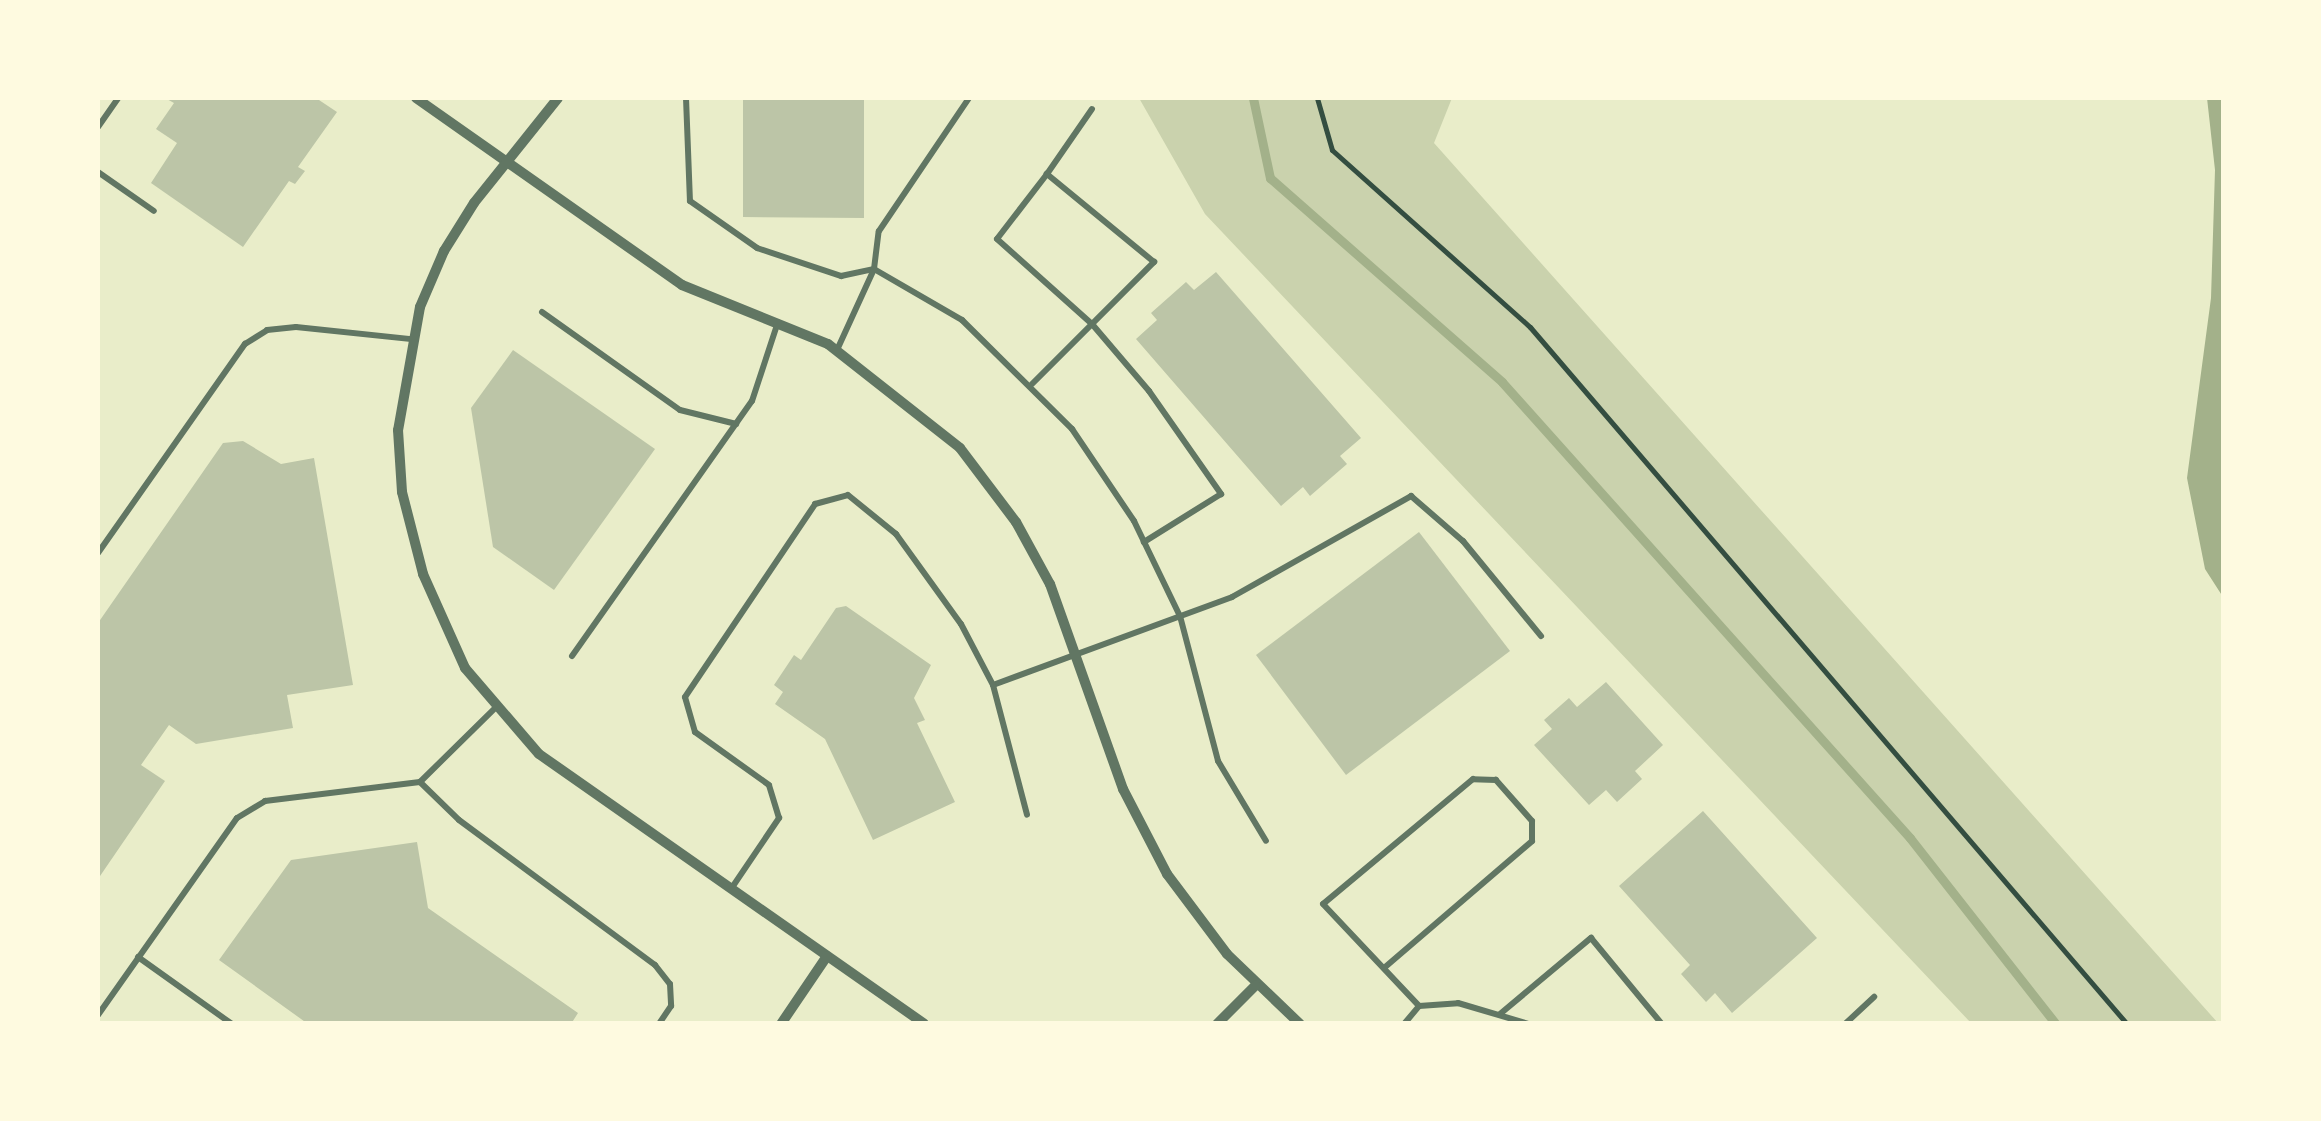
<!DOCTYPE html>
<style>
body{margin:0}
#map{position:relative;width:2321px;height:1121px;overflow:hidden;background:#e9edc9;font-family:Montserrat,sans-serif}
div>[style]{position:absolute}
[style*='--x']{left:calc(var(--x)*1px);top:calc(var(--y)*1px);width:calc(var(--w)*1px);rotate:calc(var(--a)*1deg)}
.green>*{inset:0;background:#cad2ad}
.water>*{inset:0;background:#a3b18a}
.stream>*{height:9px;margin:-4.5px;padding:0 4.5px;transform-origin:4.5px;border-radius:4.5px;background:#a3b18a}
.building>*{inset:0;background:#bcc5a7}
.path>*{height:5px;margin:-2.5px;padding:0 2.5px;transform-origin:2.5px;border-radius:2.5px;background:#344e41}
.service>*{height:6px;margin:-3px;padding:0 3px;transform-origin:3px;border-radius:3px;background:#617663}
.minor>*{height:10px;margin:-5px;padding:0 5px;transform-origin:5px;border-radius:5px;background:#617663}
span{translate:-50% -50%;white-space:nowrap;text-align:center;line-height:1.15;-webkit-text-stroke:10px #fefae0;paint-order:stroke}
.frame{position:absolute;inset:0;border:100px solid #fefae0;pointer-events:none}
</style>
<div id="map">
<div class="green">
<i style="clip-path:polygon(1139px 98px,1452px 98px,1434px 143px,2218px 1023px,1971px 1023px,1205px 214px)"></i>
</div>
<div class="water">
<i style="clip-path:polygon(2207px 98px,2224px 98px,2223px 597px,2205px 569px,2187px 478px,2211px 298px,2215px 170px)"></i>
</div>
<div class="stream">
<i style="--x:1253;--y:98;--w:82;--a:78"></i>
<i style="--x:1270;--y:178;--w:309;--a:41.3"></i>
<i style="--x:1502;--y:382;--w:612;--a:48.18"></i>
<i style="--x:1910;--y:838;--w:236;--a:51.9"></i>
</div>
<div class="building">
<i style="clip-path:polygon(165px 98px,316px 98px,337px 112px,298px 167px,305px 171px,295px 184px,289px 181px,243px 247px,151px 183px,177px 143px,156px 129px,174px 103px)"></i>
<i style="clip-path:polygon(743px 98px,864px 98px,864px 218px,743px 217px)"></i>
<i style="clip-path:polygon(1216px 272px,1361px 438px,1340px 456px,1347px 464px,1310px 496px,1303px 487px,1281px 506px,1136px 339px,1157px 320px,1151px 313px,1186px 282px,1194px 290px)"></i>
<i style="clip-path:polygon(513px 350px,655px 449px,554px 590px,493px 547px,471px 408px)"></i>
<i style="clip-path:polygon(243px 441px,281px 464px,314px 458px,353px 685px,287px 695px,293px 728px,196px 744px,169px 725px,141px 765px,165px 781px,98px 879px,98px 623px,223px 443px)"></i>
<i style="clip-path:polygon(1419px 532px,1510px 651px,1346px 775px,1256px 655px)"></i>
<i style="clip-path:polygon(846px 606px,931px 665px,914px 698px,925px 720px,917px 723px,955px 802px,873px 840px,825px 739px,775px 704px,783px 692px,774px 685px,794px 655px,801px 660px,836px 608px)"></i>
<i style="clip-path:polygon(1606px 682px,1663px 745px,1635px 771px,1642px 779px,1617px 802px,1606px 790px,1589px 805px,1534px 745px,1552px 729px,1544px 720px,1569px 698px,1577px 707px)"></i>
<i style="clip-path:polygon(1703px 811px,1817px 938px,1732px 1013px,1715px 993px,1706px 1002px,1681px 974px,1690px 965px,1619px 886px)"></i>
<i style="clip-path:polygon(417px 842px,428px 908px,578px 1013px,571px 1024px,308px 1024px,219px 960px,291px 860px)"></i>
</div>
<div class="path">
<i style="--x:1317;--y:98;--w:54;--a:73.9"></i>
<i style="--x:1332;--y:150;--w:266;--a:41.8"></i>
<i style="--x:1530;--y:327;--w:918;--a:49.42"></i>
</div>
<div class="service">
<i style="--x:686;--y:98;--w:103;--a:87.8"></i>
<i style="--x:690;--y:201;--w:82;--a:35"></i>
<i style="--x:757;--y:248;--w:89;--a:18.4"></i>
<i style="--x:841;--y:276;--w:34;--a:-12"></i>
<i style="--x:874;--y:269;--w:38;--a:-83"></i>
<i style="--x:879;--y:231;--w:161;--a:-55.9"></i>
<i style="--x:98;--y:127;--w:35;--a:-55"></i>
<i style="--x:98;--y:172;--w:68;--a:34.9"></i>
<i style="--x:1047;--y:174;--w:79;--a:-55.3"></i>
<i style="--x:542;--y:312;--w:169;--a:35.4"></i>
<i style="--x:680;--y:410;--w:58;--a:14"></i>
<i style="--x:837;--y:350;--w:89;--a:-65.4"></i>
<i style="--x:874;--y:269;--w:102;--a:30.1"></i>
<i style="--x:962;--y:320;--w:155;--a:44.7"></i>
<i style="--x:1072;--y:429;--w:111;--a:56"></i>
<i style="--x:1134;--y:521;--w:106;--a:64.2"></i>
<i style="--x:1180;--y:616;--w:150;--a:75.3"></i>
<i style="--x:1218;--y:761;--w:93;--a:59"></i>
<i style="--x:1032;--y:384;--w:173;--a:-45"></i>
<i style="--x:1154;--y:262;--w:139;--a:-140.6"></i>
<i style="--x:1047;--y:174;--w:82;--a:127.6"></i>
<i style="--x:997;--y:239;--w:127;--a:41.8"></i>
<i style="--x:1092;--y:324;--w:88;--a:49.6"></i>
<i style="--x:1149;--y:391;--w:126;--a:55"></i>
<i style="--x:1221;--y:494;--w:91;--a:148.1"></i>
<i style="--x:98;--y:553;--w:256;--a:-54.9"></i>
<i style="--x:245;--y:344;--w:26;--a:-32"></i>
<i style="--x:267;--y:330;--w:29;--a:-6"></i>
<i style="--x:296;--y:327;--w:116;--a:6"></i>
<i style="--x:572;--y:656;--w:312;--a:-54.8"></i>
<i style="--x:752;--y:401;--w:83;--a:-71.8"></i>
<i style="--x:993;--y:685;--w:255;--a:-20.2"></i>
<i style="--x:1232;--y:597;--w:206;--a:-29.4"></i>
<i style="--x:1411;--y:496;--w:69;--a:40.9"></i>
<i style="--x:1463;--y:541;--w:123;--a:50.6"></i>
<i style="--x:420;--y:782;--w:105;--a:-44.6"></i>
<i style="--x:731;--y:889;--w:86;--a:-55.9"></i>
<i style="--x:779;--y:818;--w:34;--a:-107"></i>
<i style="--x:769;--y:785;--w:91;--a:-144.4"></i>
<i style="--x:695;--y:732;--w:36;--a:-106"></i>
<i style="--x:685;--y:697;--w:233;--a:-56"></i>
<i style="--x:815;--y:504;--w:34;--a:-15"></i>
<i style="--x:848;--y:495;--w:62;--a:39.1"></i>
<i style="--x:896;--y:534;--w:111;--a:54.2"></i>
<i style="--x:961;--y:624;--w:69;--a:62.3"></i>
<i style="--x:993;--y:685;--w:134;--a:75.3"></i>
<i style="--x:138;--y:957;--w:115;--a:35.5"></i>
<i style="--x:1384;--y:968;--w:195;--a:-40.6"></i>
<i style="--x:1532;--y:841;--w:20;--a:-90"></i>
<i style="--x:1532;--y:821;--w:55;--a:-131.3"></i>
<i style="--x:1496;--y:780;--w:23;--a:-178"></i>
<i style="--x:1473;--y:779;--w:195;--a:140.2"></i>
<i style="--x:1323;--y:904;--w:140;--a:46.7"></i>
<i style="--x:1500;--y:1014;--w:119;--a:-39.9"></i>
<i style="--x:1591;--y:938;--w:112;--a:50.5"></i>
<i style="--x:98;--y:1015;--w:241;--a:-54.8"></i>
<i style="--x:237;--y:818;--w:33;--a:-31"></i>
<i style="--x:265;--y:801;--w:156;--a:-7"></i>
<i style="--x:420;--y:782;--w:54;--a:44.3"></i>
<i style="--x:459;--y:820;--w:244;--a:36.5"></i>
<i style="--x:655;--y:965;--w:24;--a:52"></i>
<i style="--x:670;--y:984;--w:22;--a:87"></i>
<i style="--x:671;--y:1006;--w:22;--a:124"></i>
<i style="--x:1404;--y:1024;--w:23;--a:-50"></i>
<i style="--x:1419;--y:1006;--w:39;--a:-4"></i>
<i style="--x:1458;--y:1003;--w:74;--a:16.5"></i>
<i style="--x:1845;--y:1024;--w:40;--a:-43"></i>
</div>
<div class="minor">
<i style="--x:416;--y:98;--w:325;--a:35.1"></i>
<i style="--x:682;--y:285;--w:157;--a:22"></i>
<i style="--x:828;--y:344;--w:168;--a:38.2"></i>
<i style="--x:960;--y:448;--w:93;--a:52.9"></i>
<i style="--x:1016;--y:522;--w:71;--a:61.3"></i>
<i style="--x:1050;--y:584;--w:218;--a:70.4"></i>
<i style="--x:1123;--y:789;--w:96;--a:62.6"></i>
<i style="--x:1167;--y:874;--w:100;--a:53.1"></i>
<i style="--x:1227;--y:954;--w:101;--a:43.8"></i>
<i style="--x:558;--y:98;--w:134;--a:128.7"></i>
<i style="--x:474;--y:203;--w:57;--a:122"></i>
<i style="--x:444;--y:251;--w:61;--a:113.2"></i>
<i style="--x:420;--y:307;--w:125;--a:100.1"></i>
<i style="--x:398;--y:430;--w:62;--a:86.3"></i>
<i style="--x:402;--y:492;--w:85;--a:75.6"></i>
<i style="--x:423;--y:574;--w:103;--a:65.9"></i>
<i style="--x:465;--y:668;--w:113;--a:49.3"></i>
<i style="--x:539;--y:754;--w:470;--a:35"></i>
<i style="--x:781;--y:1024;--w:82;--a:-55.9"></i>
<i style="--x:1217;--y:1024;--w:54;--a:-45"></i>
</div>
<div class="frame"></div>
</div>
